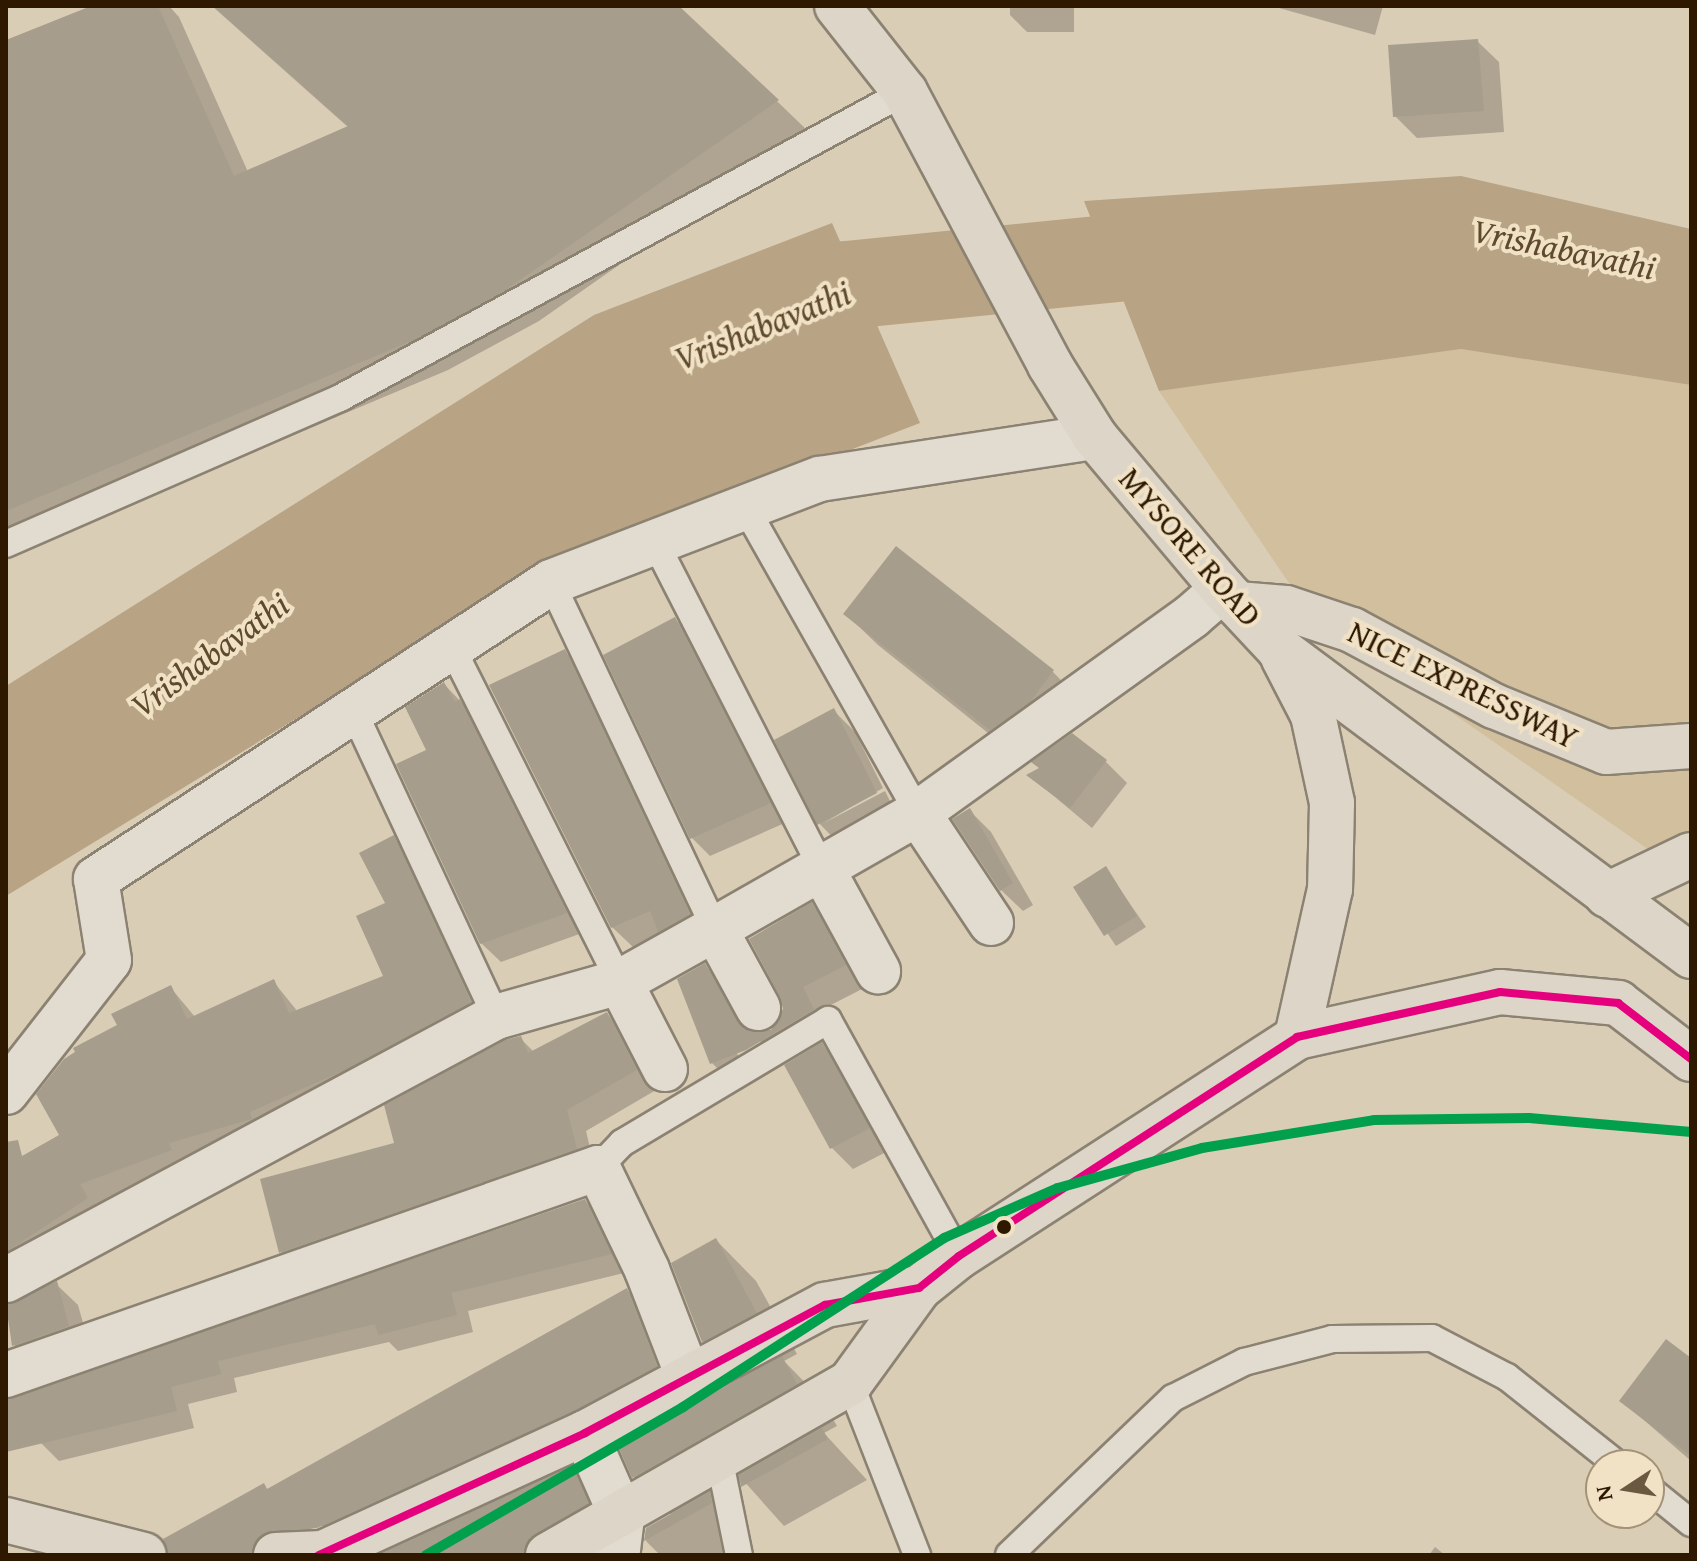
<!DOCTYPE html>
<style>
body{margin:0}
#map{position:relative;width:1697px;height:1561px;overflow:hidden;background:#dacdb6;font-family:"Gentium Book Plus",serif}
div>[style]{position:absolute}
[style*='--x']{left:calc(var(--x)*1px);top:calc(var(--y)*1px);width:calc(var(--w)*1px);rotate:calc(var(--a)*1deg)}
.green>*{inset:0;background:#d1bf9e}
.water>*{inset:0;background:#b8a484}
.shadow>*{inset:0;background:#0003}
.river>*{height:88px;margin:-44px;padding:0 44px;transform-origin:44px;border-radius:44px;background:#b8a484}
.building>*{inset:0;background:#a79d8c}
.roads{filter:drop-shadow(2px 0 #8c8272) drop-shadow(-2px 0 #8c8272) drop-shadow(0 2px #8c8272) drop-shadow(0 -2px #8c8272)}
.lane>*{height:26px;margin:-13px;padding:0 13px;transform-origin:13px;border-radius:13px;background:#e2dbd0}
.street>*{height:44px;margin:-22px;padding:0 22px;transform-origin:22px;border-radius:22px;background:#e2dbd0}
.primary>*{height:44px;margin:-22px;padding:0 22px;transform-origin:22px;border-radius:22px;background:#ddd6c8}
.highway>*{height:44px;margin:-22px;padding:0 22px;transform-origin:22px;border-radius:22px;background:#ddd6c8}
.bus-1>*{height:8px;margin:-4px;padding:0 4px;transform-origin:4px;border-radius:4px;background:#e5007d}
.metro-1>*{height:10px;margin:-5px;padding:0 5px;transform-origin:5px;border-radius:5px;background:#029f4d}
.dots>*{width:22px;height:22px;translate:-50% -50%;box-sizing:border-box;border:4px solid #f1e2c6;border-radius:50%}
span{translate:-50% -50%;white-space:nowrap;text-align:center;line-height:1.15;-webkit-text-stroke:8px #f1e2c6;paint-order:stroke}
.street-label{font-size:32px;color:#2e1900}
.water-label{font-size:34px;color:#5f4a2c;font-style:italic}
.frame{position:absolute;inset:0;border:8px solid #2e1900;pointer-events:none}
.north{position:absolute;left:1585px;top:1449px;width:80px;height:80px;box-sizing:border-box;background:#f1e2c6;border:2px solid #a39277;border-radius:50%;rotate:258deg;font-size:22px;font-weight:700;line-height:32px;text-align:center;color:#2e1900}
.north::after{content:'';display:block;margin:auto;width:28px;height:36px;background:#6a5840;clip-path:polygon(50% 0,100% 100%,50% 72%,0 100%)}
</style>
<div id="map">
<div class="green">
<i style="clip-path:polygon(1461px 349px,1691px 385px,1691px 879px,1310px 614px,1159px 391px)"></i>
</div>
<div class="water">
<i style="clip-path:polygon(1461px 176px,1691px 229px,1691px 385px,1461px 349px,1159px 391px,1084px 201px)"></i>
<i style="clip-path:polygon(832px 223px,920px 423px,540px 570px,6px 896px,6px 686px,594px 315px)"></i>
</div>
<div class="shadow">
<i style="clip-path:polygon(96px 6px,169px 6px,179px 17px,248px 172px,349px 128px,212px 6px,678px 6px,809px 132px,539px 321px,448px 370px,14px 553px,6px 545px,6px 43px)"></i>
<i style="clip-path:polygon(1010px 6px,1074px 6px,1074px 32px,1027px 32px,1010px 15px)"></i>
<i style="clip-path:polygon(1272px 6px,1383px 6px,1375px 35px)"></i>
<i style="clip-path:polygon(1477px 41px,1499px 62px,1504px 132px,1417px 138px,1395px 116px)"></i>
<i style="clip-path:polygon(846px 614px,1053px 672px,1084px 704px,1023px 761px,878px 645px)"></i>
<i style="clip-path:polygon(675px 619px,693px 637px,787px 822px,710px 856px,692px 838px)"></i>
<i style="clip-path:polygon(564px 651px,586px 672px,710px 936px,664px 936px,634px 948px,612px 927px)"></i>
<i style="clip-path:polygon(444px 684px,479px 721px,585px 932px,501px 962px,481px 943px,429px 750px)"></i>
<i style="clip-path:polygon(834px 711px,855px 732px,883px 788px,824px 823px,885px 791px,897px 815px,840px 845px,819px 823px)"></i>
<i style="clip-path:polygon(1105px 761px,1127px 783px,1092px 828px,1030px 776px)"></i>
<i style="clip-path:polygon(970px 811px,991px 832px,1033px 905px,1023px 911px,1001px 890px)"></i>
<i style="clip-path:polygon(393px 838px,413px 858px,490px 1022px,190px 1170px,99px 1204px,107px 1219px,6px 1277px,6px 1167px,62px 1136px,119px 1025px,171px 988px,195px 1017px,273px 981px,298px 1012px,385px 977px)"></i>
<i style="clip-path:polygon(1106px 869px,1146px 927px,1116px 946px,1076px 887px)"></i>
<i style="clip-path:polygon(evenodd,812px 905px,833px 926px,866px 987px,823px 1009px,835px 1031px,768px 1071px,734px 1085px,712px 1063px,679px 980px,705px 966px,726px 987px,752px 1031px,772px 1032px,785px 1010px,812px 905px,759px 1040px,762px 1043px,739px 1057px,737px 1053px,759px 1040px)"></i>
<i style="clip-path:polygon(607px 1014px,627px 1034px,656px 1090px,586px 1131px,595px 1169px,301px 1272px,281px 1252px,520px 1038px,534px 1052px)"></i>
<i style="clip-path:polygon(822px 1045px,843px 1066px,890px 1150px,853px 1169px,832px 1148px)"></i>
<i style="clip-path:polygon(585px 1201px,602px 1219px,628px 1272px,468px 1311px,473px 1332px,398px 1351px,389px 1342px,234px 1378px,237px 1392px,188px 1404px,194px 1428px,59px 1461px,41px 1443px,28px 1396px)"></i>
<i style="clip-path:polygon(evenodd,716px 1240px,756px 1281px,797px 1354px,784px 1361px,822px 1400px,837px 1426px,824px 1433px,867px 1480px,784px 1526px,742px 1479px,712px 1497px,750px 1535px,752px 1544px,733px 1555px,660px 1555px,646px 1541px,648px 1529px,672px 1515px,634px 1477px,621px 1448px,573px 1470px,613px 1509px,609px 1555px,526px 1555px,530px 1546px,521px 1555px,168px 1555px,263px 1485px,269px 1491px,627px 1290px,667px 1331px,696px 1405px,742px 1380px,703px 1341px,674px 1264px,716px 1240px,314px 1526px,327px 1526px,327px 1530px,309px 1531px,314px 1526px)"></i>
<i style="clip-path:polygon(56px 1284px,78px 1305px,90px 1348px,36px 1367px,14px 1345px,6px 1305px)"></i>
<i style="clip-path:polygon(1691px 1361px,1691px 1461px,1622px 1401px)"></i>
<i style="clip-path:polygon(1435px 1547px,1445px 1555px,1429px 1555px)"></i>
</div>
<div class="river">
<i style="--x:749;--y:328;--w:107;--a:-23.7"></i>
<i style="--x:847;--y:285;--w:383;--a:-5.7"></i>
</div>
<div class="building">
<i style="clip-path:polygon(91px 6px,158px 6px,234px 176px,348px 126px,213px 6px,679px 6px,779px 100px,507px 289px,416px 339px,6px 511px,6px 40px)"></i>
<i style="clip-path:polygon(1478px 39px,1484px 111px,1393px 117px,1388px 45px)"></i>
<i style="clip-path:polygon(896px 546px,1054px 670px,1030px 702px,990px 730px,843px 614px)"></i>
<i style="clip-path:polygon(675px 617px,771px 803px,690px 839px,603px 655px)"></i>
<i style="clip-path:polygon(565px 649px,690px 914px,658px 932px,650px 911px,611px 928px,489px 685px)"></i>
<i style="clip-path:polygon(444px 682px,455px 702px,460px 699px,567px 913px,480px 944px,396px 764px,426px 750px,405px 707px)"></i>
<i style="clip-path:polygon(834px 708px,877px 793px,817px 825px,774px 740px)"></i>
<i style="clip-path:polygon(1072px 733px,1107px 760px,1070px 808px,1026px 775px,1039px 768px,1031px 762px)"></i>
<i style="clip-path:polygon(970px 808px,1013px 883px,1000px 891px,952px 819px)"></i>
<i style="clip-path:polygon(394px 835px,471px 1002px,347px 1069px,250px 1112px,252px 1119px,169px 1143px,172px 1150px,80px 1184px,88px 1198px,6px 1252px,6px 1142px,18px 1140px,22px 1156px,59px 1135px,36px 1094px,64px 1059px,75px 1052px,73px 1048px,117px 1025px,111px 1014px,171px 985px,187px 1019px,274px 979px,289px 1013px,383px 976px,356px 916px,385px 903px,359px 853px)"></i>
<i style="clip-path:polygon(1106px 866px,1137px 916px,1104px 936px,1073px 887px)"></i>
<i style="clip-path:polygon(812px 902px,846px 965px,803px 987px,814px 1009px,746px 1050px,710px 1064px,677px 979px,705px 963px,744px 1029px,771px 1030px,783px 1009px,780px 997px,749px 939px)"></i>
<i style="clip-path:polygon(607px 1012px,637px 1070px,567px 1110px,577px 1149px,279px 1253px,260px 1179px,394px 1143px,384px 1105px,505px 1040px,521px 1036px,528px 1053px)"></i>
<i style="clip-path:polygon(822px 1042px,870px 1128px,830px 1149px,784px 1065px)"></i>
<i style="clip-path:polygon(585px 1199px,612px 1254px,451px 1293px,457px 1315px,378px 1335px,375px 1324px,218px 1361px,221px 1374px,171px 1387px,177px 1411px,6px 1452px,6px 1399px)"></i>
<i style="clip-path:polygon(716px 1238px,757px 1313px,702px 1342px,671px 1263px)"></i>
<i style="clip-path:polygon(57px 1281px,69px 1326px,12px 1346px,6px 1305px)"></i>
<i style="clip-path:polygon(627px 1288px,657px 1366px,574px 1411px,317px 1528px,263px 1534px,251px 1555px,168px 1555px,163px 1539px,264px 1483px,267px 1489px)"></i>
<i style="clip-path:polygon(1666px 1339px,1691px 1358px,1691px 1456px,1619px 1401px)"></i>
<i style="clip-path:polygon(782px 1356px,797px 1384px,632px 1478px,617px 1444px)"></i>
<i style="clip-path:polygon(822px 1428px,828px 1439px,741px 1487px,739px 1475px)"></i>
<i style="clip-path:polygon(572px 1466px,589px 1503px,535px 1534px,523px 1555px,379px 1555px)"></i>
<i style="clip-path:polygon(710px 1492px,712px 1503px,644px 1541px,646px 1528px)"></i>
</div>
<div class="roads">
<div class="lane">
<i style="--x:744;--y:505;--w:354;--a:60.5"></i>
<i style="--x:655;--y:542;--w:365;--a:62.9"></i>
<i style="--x:6;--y:544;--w:365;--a:-23.6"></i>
<i style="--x:340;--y:398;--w:643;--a:-28.44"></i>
<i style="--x:551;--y:582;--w:384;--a:64.7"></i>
<i style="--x:452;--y:648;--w:374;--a:63.3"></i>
<i style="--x:353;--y:710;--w:339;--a:65"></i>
<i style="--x:598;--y:1168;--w:35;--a:-46"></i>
<i style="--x:622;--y:1143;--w:240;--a:-30.8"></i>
<i style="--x:828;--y:1020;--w:270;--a:61"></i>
<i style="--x:850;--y:1383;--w:185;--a:68.7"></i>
<i style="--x:719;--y:1457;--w:100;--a:78.5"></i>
<i style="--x:1649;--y:1489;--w:54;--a:39"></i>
<i style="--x:1009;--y:1555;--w:227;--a:-43.8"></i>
<i style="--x:1173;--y:1398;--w:80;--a:-26.9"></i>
<i style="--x:1244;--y:1362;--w:91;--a:-14.6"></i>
<i style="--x:1332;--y:1339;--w:100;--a:-0.6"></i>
<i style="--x:1432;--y:1338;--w:85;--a:27.5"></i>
<i style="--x:1507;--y:1377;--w:142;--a:38.4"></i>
</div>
<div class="street">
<i style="--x:918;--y:813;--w:132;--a:56.4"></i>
<i style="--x:821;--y:867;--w:119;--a:61.3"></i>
<i style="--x:715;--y:929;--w:90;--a:61.4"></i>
<i style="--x:620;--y:982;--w:98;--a:62.7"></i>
<i style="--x:6;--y:1092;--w:167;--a:-52"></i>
<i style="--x:109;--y:960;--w:82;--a:-99.1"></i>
<i style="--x:96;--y:879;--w:543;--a:-33.13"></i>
<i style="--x:551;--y:582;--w:288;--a:-21"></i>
<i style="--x:820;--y:479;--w:278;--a:-8.7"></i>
<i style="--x:6;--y:1280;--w:556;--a:-28.22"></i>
<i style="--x:496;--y:1017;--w:129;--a:-15.8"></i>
<i style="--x:620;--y:982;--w:109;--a:-29.2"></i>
<i style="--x:715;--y:929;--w:234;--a:-29.7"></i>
<i style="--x:918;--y:813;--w:337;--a:-35.7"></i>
<i style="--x:1192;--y:616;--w:41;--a:-41.1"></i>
<i style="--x:6;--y:1375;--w:627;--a:-19.27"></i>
<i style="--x:598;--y:1168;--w:113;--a:64.3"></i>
<i style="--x:647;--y:1270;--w:117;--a:68.9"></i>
<i style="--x:585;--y:1433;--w:92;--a:66.2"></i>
<i style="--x:622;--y:1517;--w:38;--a:97"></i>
</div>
<div class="primary">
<i style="--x:548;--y:1555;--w:348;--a:-29.7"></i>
<i style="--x:850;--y:1383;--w:117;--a:-54"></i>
</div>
<div class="highway">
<i style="--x:837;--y:6;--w:110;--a:51.7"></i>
<i style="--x:905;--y:92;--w:309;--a:62"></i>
<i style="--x:1050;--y:365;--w:85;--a:58"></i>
<i style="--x:1095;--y:437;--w:199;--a:49.9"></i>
<i style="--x:1223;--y:589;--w:81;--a:47"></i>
<i style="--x:1278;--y:648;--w:515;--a:36.71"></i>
<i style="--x:1237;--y:604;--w:49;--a:4.7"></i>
<i style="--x:1286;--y:608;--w:70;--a:18.4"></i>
<i style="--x:1352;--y:630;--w:161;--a:28.2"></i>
<i style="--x:1494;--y:706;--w:121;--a:22.3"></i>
<i style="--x:1606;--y:752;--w:85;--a:-4"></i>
<i style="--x:1283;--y:657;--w:65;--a:62.7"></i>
<i style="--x:1313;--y:715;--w:90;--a:77.8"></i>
<i style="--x:1332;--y:803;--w:86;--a:91.3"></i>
<i style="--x:1330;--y:889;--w:152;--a:102.6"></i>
<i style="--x:1607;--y:895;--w:93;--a:-25.5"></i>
<i style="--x:6;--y:1520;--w:142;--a:14.2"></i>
<i style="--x:276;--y:1555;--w:47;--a:-2.4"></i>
<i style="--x:323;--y:1553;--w:288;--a:-24.6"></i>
<i style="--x:585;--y:1433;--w:272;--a:-28.1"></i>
<i style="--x:825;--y:1305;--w:96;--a:-10.3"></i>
<i style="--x:919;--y:1288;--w:51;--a:-38.7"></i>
<i style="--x:959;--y:1256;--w:403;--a:-32.9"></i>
<i style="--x:1297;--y:1037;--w:208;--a:-12.5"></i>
<i style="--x:1500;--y:992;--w:119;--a:5.3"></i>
<i style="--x:1618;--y:1003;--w:92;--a:37.5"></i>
</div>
</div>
<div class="bus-1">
<i style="--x:319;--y:1555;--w:293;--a:-24.6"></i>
<i style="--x:585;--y:1433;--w:272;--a:-28.1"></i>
<i style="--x:825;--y:1305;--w:96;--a:-10.3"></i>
<i style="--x:919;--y:1288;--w:51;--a:-38.7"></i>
<i style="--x:959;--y:1256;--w:403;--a:-32.9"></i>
<i style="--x:1297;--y:1037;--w:208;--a:-12.5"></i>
<i style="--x:1500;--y:992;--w:119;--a:5.3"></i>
<i style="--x:1618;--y:1003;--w:92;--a:37.5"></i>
</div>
<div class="metro-1">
<i style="--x:426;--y:1555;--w:297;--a:-29.9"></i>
<i style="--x:683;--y:1407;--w:311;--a:-32.9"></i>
<i style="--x:944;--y:1238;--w:124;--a:-23.7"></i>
<i style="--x:1058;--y:1188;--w:149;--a:-15.5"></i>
<i style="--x:1202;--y:1148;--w:174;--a:-9.2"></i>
<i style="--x:1374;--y:1120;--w:155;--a:-0.7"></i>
<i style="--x:1529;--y:1118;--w:163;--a:4.9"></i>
</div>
<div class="dots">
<i style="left:1004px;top:1227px;background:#2e1900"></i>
</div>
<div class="street-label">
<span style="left:1190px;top:547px;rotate:49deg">MYSORE ROAD</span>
<span style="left:1463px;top:685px;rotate:26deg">NICE EXPRESSWAY</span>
</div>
<div class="water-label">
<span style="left:1564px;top:248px;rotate:12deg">Vrishabavathi</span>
<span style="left:762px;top:325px;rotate:-22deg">Vrishabavathi</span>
<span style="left:209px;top:654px;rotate:-36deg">Vrishabavathi</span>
</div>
<div class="frame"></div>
<div class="north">N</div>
</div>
